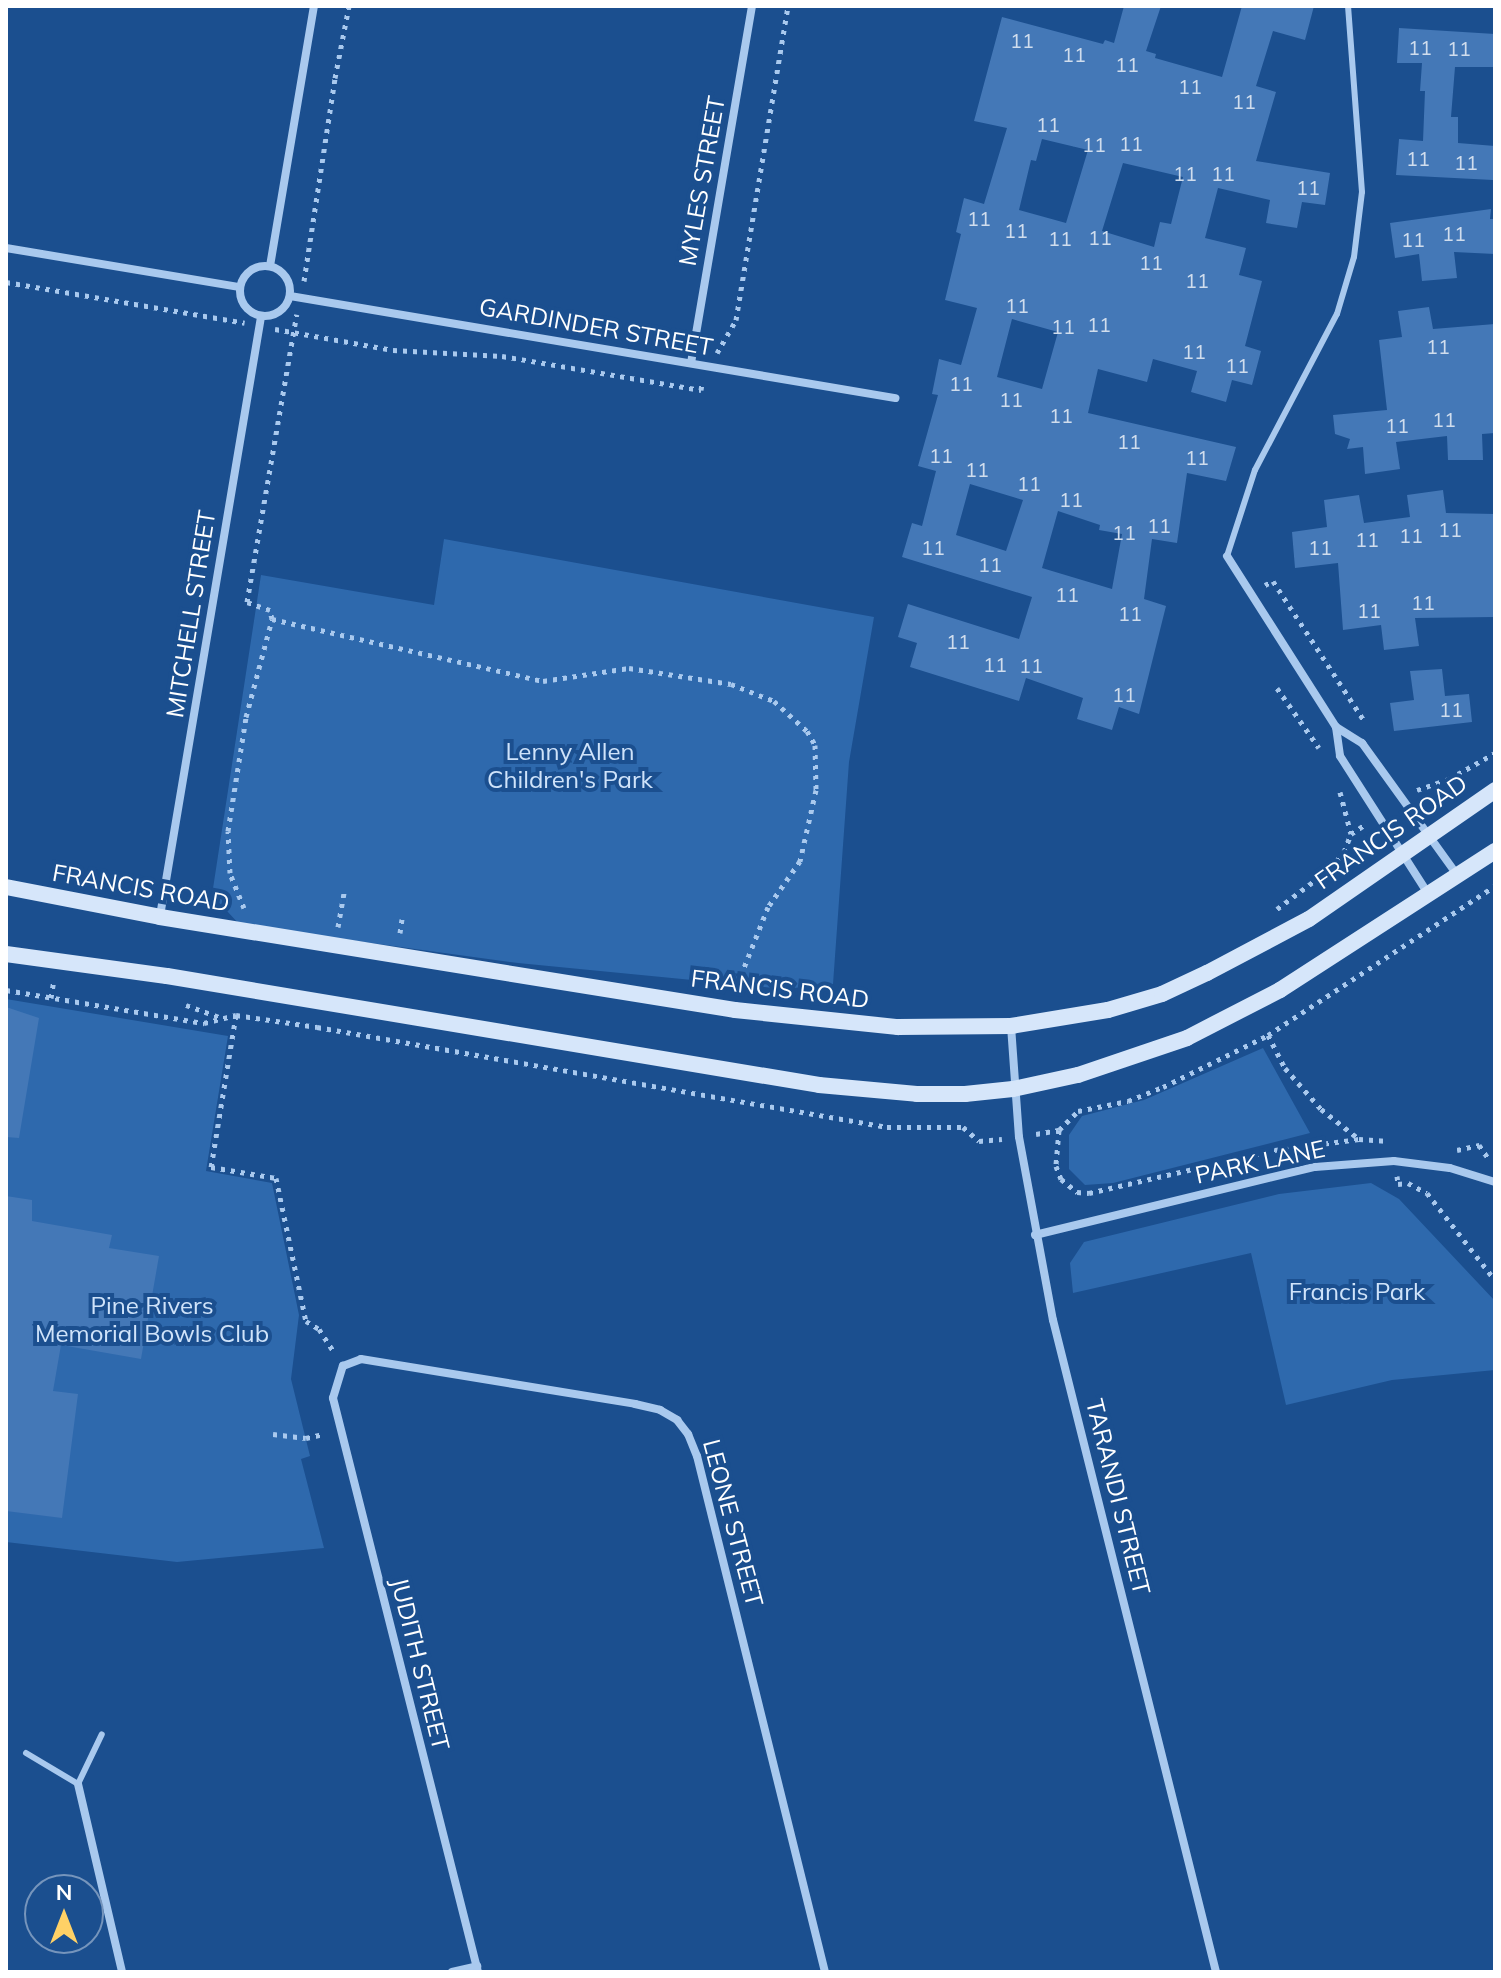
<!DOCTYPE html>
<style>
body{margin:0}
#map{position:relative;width:1501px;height:1978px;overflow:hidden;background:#1b4f8f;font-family:Mulish,sans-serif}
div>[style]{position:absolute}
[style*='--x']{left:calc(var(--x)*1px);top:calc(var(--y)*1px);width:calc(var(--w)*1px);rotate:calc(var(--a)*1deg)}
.green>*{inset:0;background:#2e69ad}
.building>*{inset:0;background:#4478b7}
.path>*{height:5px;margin-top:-2.5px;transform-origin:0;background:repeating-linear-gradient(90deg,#a9c9ee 0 4px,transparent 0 10px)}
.service>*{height:6px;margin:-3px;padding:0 3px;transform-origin:3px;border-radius:3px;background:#a9c9ee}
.minor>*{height:8px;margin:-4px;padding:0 4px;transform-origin:4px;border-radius:4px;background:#a9c9ee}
.minor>.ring{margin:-4px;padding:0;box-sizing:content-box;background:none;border:8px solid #a9c9ee;border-radius:50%}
.secondary>*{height:16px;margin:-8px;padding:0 8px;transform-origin:8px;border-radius:8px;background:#d6e6fa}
span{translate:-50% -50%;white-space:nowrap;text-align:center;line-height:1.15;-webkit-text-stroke:8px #1b4f8f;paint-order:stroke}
.number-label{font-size:20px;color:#d0dded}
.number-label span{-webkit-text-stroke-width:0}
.street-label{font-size:24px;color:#fff}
.park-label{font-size:24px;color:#cfe3fa}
.frame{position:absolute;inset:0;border:8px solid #fff;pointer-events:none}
.north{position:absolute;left:24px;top:1874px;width:80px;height:80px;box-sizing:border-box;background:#1b4f8f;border:2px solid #7695bc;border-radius:50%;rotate:0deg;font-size:22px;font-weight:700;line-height:32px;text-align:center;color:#fff}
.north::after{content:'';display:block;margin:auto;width:28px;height:36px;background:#ffd166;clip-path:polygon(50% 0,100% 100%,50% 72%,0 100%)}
</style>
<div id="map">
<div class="green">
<i style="clip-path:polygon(444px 539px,874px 617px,849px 762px,833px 984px,784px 989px,518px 963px,240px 925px,212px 895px,261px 575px,434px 605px)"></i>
<i style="clip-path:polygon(6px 999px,228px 1036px,206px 1171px,272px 1183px,299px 1315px,291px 1379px,310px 1456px,301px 1459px,324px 1548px,177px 1562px,6px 1542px)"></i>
<i style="clip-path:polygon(1263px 1048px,1310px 1133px,1113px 1183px,1085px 1185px,1069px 1169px,1069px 1135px,1082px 1116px,1144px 1100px)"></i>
<i style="clip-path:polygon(1371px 1183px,1399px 1199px,1495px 1301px,1495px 1370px,1392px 1380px,1286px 1405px,1251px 1253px,1073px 1293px,1070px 1263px,1084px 1242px,1279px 1194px)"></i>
</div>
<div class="building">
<i style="clip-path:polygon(evenodd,1124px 6px,1161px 6px,1146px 51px,1156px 54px,1155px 58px,1222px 77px,1242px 6px,1314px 6px,1305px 40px,1273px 31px,1256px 86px,1276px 92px,1256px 161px,1330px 173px,1325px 205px,1302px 202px,1297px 228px,1266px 223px,1270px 200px,1218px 188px,1205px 238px,1246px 248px,1239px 275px,1262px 281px,1245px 346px,1261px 351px,1252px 385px,1232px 380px,1226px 402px,1191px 392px,1197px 371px,1153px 359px,1147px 382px,1098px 369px,1088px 413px,1236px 447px,1226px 481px,1187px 473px,1177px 543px,1152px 539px,1144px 599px,1166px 606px,1139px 714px,1119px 707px,1112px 730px,1077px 719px,1083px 698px,1026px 678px,1019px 701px,910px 667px,917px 643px,898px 637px,908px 604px,1019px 639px,1032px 597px,902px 557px,912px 523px,922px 526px,936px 471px,918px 466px,938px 395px,932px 394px,939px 359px,961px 365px,977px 308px,945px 300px,961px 234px,956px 232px,964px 198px,984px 204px,1007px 128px,974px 121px,1002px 17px,1103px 44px,1105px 40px,1114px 43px,1124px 6px,1042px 139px,1088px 150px,1066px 223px,1019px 210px,1031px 160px,1036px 161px,1042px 139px,1124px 6px,1123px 163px,1183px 177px,1171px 224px,1160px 222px,1154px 247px,1102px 231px,1123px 163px,1124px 6px,1012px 319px,1058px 332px,1042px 389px,997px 377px,1012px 319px,1124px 6px,970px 484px,1023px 500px,1006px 551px,956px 535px,970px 484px,1124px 6px,1058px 511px,1100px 525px,1099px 530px,1122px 534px,1112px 589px,1042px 568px,1058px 511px)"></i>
<i style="clip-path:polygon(1399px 28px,1495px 34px,1495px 67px,1455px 67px,1451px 117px,1458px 117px,1458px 143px,1495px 146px,1493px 180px,1396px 175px,1399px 139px,1423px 141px,1425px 91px,1420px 91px,1422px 63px,1397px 63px)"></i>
<i style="clip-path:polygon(1491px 209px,1490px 219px,1495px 219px,1495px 254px,1454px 252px,1457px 278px,1422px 281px,1419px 254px,1395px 258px,1390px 223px)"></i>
<i style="clip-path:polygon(1429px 307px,1433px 329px,1495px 324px,1495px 433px,1482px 434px,1483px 460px,1448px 460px,1447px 436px,1396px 442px,1400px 469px,1365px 474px,1363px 447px,1347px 449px,1350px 439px,1335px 434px,1333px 415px,1387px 410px,1379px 340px,1402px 337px,1398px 311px)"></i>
<i style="clip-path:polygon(1443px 490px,1446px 513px,1495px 514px,1495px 617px,1415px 618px,1419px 646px,1384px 650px,1381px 625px,1343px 630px,1338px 563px,1295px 568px,1292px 532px,1327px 527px,1324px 500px,1359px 495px,1364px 523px,1410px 517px,1407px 495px)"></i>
<i style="clip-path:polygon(1442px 669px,1445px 696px,1469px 694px,1472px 722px,1394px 731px,1390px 703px,1414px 700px,1410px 671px)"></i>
<i style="clip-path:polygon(6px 1007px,39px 1018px,19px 1138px,6px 1137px)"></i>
<i style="clip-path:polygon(6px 1196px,32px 1200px,32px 1221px,112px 1235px,109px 1248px,159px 1256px,141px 1359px,61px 1345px,53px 1391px,78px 1394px,62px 1518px,6px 1511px)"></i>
</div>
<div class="path">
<i style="--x:304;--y:281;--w:205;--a:-81.3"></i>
<i style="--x:335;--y:78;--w:73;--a:-79"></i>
<i style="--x:6;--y:282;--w:242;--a:9.7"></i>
<i style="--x:275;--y:329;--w:120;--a:10.1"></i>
<i style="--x:393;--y:350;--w:109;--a:3.2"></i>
<i style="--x:502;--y:356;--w:202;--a:9.7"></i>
<i style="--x:701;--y:390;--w:7;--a:-82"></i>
<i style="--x:717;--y:353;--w:38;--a:-60"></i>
<i style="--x:736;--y:320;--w:318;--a:-80.6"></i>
<i style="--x:1265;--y:585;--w:9;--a:-27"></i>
<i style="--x:1273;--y:581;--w:168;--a:56.9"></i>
<i style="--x:272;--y:619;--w:278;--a:12.9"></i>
<i style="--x:543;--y:681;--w:87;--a:-8.6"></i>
<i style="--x:629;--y:668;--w:103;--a:8.9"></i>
<i style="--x:731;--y:684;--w:46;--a:21.6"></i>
<i style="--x:774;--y:701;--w:45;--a:42.3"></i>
<i style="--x:807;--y:731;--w:16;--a:60"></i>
<i style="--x:815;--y:745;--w:45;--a:88.7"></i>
<i style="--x:816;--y:790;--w:73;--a:102.7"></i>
<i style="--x:800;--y:861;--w:56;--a:124.8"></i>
<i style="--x:768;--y:907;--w:87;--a:111.6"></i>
<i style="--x:1277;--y:688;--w:73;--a:55"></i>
<i style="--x:1417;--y:790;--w:34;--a:-19"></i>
<i style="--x:1449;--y:779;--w:53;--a:-29.5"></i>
<i style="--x:1340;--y:792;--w:43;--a:75.3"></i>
<i style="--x:244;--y:908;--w:38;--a:-112"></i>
<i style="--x:230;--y:873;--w:42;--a:-92.7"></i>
<i style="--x:228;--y:831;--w:115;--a:-81"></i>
<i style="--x:246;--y:717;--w:101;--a:-75.1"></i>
<i style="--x:272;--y:619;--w:9;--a:-103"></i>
<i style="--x:270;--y:610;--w:24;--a:-161"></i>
<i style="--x:247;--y:602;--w:292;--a:-80.2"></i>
<i style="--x:1277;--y:909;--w:66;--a:-37"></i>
<i style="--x:1330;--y:869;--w:22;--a:-51"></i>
<i style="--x:1344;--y:852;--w:19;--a:-69"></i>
<i style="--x:1351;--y:834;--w:18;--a:-34"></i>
<i style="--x:338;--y:927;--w:39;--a:-80"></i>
<i style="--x:400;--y:933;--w:14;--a:-82"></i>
<i style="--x:6;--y:990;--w:201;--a:9.5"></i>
<i style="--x:204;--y:1023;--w:33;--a:-14"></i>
<i style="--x:236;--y:1015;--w:82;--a:8.4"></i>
<i style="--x:317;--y:1027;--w:579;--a:9.95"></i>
<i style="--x:887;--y:1127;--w:76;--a:0"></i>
<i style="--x:963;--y:1127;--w:21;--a:41"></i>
<i style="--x:979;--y:1141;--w:23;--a:-5"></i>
<i style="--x:51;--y:998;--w:19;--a:-81"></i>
<i style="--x:186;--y:1005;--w:37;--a:20"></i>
<i style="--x:236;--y:1015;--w:154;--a:99.3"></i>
<i style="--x:211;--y:1167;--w:66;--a:9.6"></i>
<i style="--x:276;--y:1178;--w:146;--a:78.2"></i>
<i style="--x:306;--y:1321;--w:15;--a:32"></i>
<i style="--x:319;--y:1329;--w:27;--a:57"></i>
<i style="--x:1268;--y:1035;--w:37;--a:63"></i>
<i style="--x:1285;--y:1068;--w:55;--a:48.7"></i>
<i style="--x:1321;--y:1109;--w:48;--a:38.3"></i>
<i style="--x:1359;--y:1139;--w:26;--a:4"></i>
<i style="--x:1059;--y:1130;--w:36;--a:95"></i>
<i style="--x:1056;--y:1166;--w:14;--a:69"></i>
<i style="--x:1061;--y:1179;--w:21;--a:39"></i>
<i style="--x:1077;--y:1192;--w:12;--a:5"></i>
<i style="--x:1089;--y:1193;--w:191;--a:-13"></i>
<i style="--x:1275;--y:1150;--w:85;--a:-7.5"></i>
<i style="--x:1036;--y:1134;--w:23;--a:-10"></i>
<i style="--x:1059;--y:1130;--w:27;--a:-45"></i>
<i style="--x:1078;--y:1111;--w:51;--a:-11.3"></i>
<i style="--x:1128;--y:1101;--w:38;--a:-22"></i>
<i style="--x:1163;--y:1087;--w:117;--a:-26.3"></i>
<i style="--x:1268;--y:1035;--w:272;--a:-33.3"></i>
<i style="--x:1457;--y:1150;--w:23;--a:-13"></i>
<i style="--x:1479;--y:1145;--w:19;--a:55"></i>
<i style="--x:1397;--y:1176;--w:8;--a:83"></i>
<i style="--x:1398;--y:1184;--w:10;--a:-6"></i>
<i style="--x:1408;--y:1183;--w:21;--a:28"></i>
<i style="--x:1427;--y:1193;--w:110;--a:52"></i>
<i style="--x:273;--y:1434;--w:33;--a:7"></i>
<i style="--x:306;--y:1438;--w:18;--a:-13"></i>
</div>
<div class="service">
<i style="--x:1227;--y:556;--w:90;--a:-72"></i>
<i style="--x:1255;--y:470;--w:176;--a:-62.3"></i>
<i style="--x:1337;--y:314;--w:59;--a:-73.4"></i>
<i style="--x:1354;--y:257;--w:65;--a:-83"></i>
<i style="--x:1362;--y:192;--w:187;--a:-94.3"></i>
<i style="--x:26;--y:1753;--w:61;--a:30.8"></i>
<i style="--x:78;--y:1784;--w:55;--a:-64.4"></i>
</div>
<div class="minor">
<i style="--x:6;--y:248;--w:237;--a:9.5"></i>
<i class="ring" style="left:240px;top:266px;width:42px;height:42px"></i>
<i style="--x:270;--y:266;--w:264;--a:-80.4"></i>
<i style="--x:290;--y:296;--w:614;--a:9.57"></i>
<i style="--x:691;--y:363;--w:362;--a:-80.3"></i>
<i style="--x:1227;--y:556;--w:203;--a:57.5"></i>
<i style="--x:1336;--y:727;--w:31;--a:32"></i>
<i style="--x:1362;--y:743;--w:164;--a:54.2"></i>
<i style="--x:1336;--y:727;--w:29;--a:82"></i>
<i style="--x:1340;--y:756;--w:165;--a:57.4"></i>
<i style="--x:160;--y:916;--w:607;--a:-80.43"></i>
<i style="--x:1011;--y:1026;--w:111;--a:85.9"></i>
<i style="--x:1019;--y:1137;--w:186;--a:79.5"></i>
<i style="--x:1053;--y:1320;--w:672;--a:75.96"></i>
<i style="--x:1035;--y:1235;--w:288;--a:-13.7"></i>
<i style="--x:1315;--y:1167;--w:79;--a:-4.3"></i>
<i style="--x:1394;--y:1161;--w:56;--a:7.1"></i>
<i style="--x:1450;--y:1168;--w:47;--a:17.3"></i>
<i style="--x:78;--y:1784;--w:193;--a:76.8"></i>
<i style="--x:452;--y:1972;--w:26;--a:-13"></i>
<i style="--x:478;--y:1972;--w:592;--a:-104.18"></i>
<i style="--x:333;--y:1398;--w:34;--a:-73"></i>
<i style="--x:343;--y:1366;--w:19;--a:-21"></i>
<i style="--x:361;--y:1359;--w:278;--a:9.3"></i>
<i style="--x:635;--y:1404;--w:26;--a:13"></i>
<i style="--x:660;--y:1410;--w:20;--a:30"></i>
<i style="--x:677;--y:1420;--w:18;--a:52"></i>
<i style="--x:688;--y:1434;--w:24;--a:68"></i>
<i style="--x:697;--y:1456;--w:532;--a:76.07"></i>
</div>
<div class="secondary">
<i style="--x:6;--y:887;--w:157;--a:11"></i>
<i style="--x:160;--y:917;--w:582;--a:9.19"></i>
<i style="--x:735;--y:1010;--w:164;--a:6"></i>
<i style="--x:898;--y:1027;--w:113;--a:-0.5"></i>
<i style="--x:1011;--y:1026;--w:98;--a:-9.4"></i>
<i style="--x:1108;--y:1010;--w:56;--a:-16.5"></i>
<i style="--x:1162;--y:994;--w:50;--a:-25"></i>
<i style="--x:1207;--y:973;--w:115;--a:-27.9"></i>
<i style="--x:1309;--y:919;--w:226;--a:-34.7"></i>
<i style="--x:6;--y:954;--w:162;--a:7.8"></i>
<i style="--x:167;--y:976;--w:661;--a:9.49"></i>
<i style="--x:819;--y:1085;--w:98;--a:5.2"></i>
<i style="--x:917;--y:1094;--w:48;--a:0"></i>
<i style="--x:965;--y:1094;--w:48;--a:-5.9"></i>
<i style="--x:1013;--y:1089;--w:66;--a:-12.2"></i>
<i style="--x:1078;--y:1075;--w:115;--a:-18.7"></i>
<i style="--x:1187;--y:1038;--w:105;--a:-27.3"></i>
<i style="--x:1280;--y:990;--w:256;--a:-32.9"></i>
</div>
<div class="number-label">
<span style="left:1022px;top:40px">11</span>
<span style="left:1420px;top:47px">11</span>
<span style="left:1459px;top:48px">11</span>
<span style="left:1074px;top:54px">11</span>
<span style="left:1127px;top:64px">11</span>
<span style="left:1190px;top:86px">11</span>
<span style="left:1244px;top:101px">11</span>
<span style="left:1048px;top:124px">11</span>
<span style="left:1131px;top:143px">11</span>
<span style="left:1094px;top:144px">11</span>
<span style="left:1418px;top:158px">11</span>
<span style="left:1466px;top:162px">11</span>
<span style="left:1185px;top:173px">11</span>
<span style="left:1223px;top:173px">11</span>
<span style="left:1308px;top:187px">11</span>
<span style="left:979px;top:218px">11</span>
<span style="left:1016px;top:230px">11</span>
<span style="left:1454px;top:233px">11</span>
<span style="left:1100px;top:237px">11</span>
<span style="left:1060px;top:238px">11</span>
<span style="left:1413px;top:239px">11</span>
<span style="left:1151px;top:262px">11</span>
<span style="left:1197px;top:280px">11</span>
<span style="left:1017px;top:305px">11</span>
<span style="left:1099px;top:324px">11</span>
<span style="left:1063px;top:326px">11</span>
<span style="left:1438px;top:346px">11</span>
<span style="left:1194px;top:351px">11</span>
<span style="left:1237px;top:365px">11</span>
<span style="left:961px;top:383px">11</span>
<span style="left:1011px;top:399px">11</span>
<span style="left:1061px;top:415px">11</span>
<span style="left:1444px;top:419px">11</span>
<span style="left:1397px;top:425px">11</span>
<span style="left:1129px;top:441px">11</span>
<span style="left:941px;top:455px">11</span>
<span style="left:1197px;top:457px">11</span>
<span style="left:977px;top:469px">11</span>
<span style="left:1029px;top:483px">11</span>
<span style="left:1071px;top:499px">11</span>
<span style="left:1159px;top:525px">11</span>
<span style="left:1450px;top:529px">11</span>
<span style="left:1124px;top:532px">11</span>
<span style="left:1411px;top:535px">11</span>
<span style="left:1367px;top:539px">11</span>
<span style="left:933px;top:547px">11</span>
<span style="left:1320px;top:547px">11</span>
<span style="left:990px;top:564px">11</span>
<span style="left:1067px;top:594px">11</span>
<span style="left:1423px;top:602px">11</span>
<span style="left:1369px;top:610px">11</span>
<span style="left:1130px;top:613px">11</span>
<span style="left:958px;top:641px">11</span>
<span style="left:995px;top:664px">11</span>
<span style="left:1031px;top:665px">11</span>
<span style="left:1124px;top:694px">11</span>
<span style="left:1451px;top:709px">11</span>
</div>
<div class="street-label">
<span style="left:702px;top:181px;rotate:-80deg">MYLES STREET</span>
<span style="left:596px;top:327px;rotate:10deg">GARDINDER STREET</span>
<span style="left:191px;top:614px;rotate:-81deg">MITCHELL STREET</span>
<span style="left:1391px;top:832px;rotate:-35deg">FRANCIS ROAD</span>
<span style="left:141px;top:888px;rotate:10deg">FRANCIS ROAD</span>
<span style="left:780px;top:989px;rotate:7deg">FRANCIS ROAD</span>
<span style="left:1260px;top:1162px;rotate:-12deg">PARK LANE</span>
<span style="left:1118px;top:1497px;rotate:76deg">TARANDI STREET</span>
<span style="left:733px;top:1523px;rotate:75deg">LEONE STREET</span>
<span style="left:420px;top:1664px;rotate:76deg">JUDITH STREET</span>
</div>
<div class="park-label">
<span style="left:570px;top:766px">Lenny Allen<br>Children's Park</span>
<span style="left:1357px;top:1292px">Francis Park</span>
<span style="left:152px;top:1320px">Pine Rivers<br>Memorial Bowls Club</span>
</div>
<div class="frame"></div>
<div class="north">N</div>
</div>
